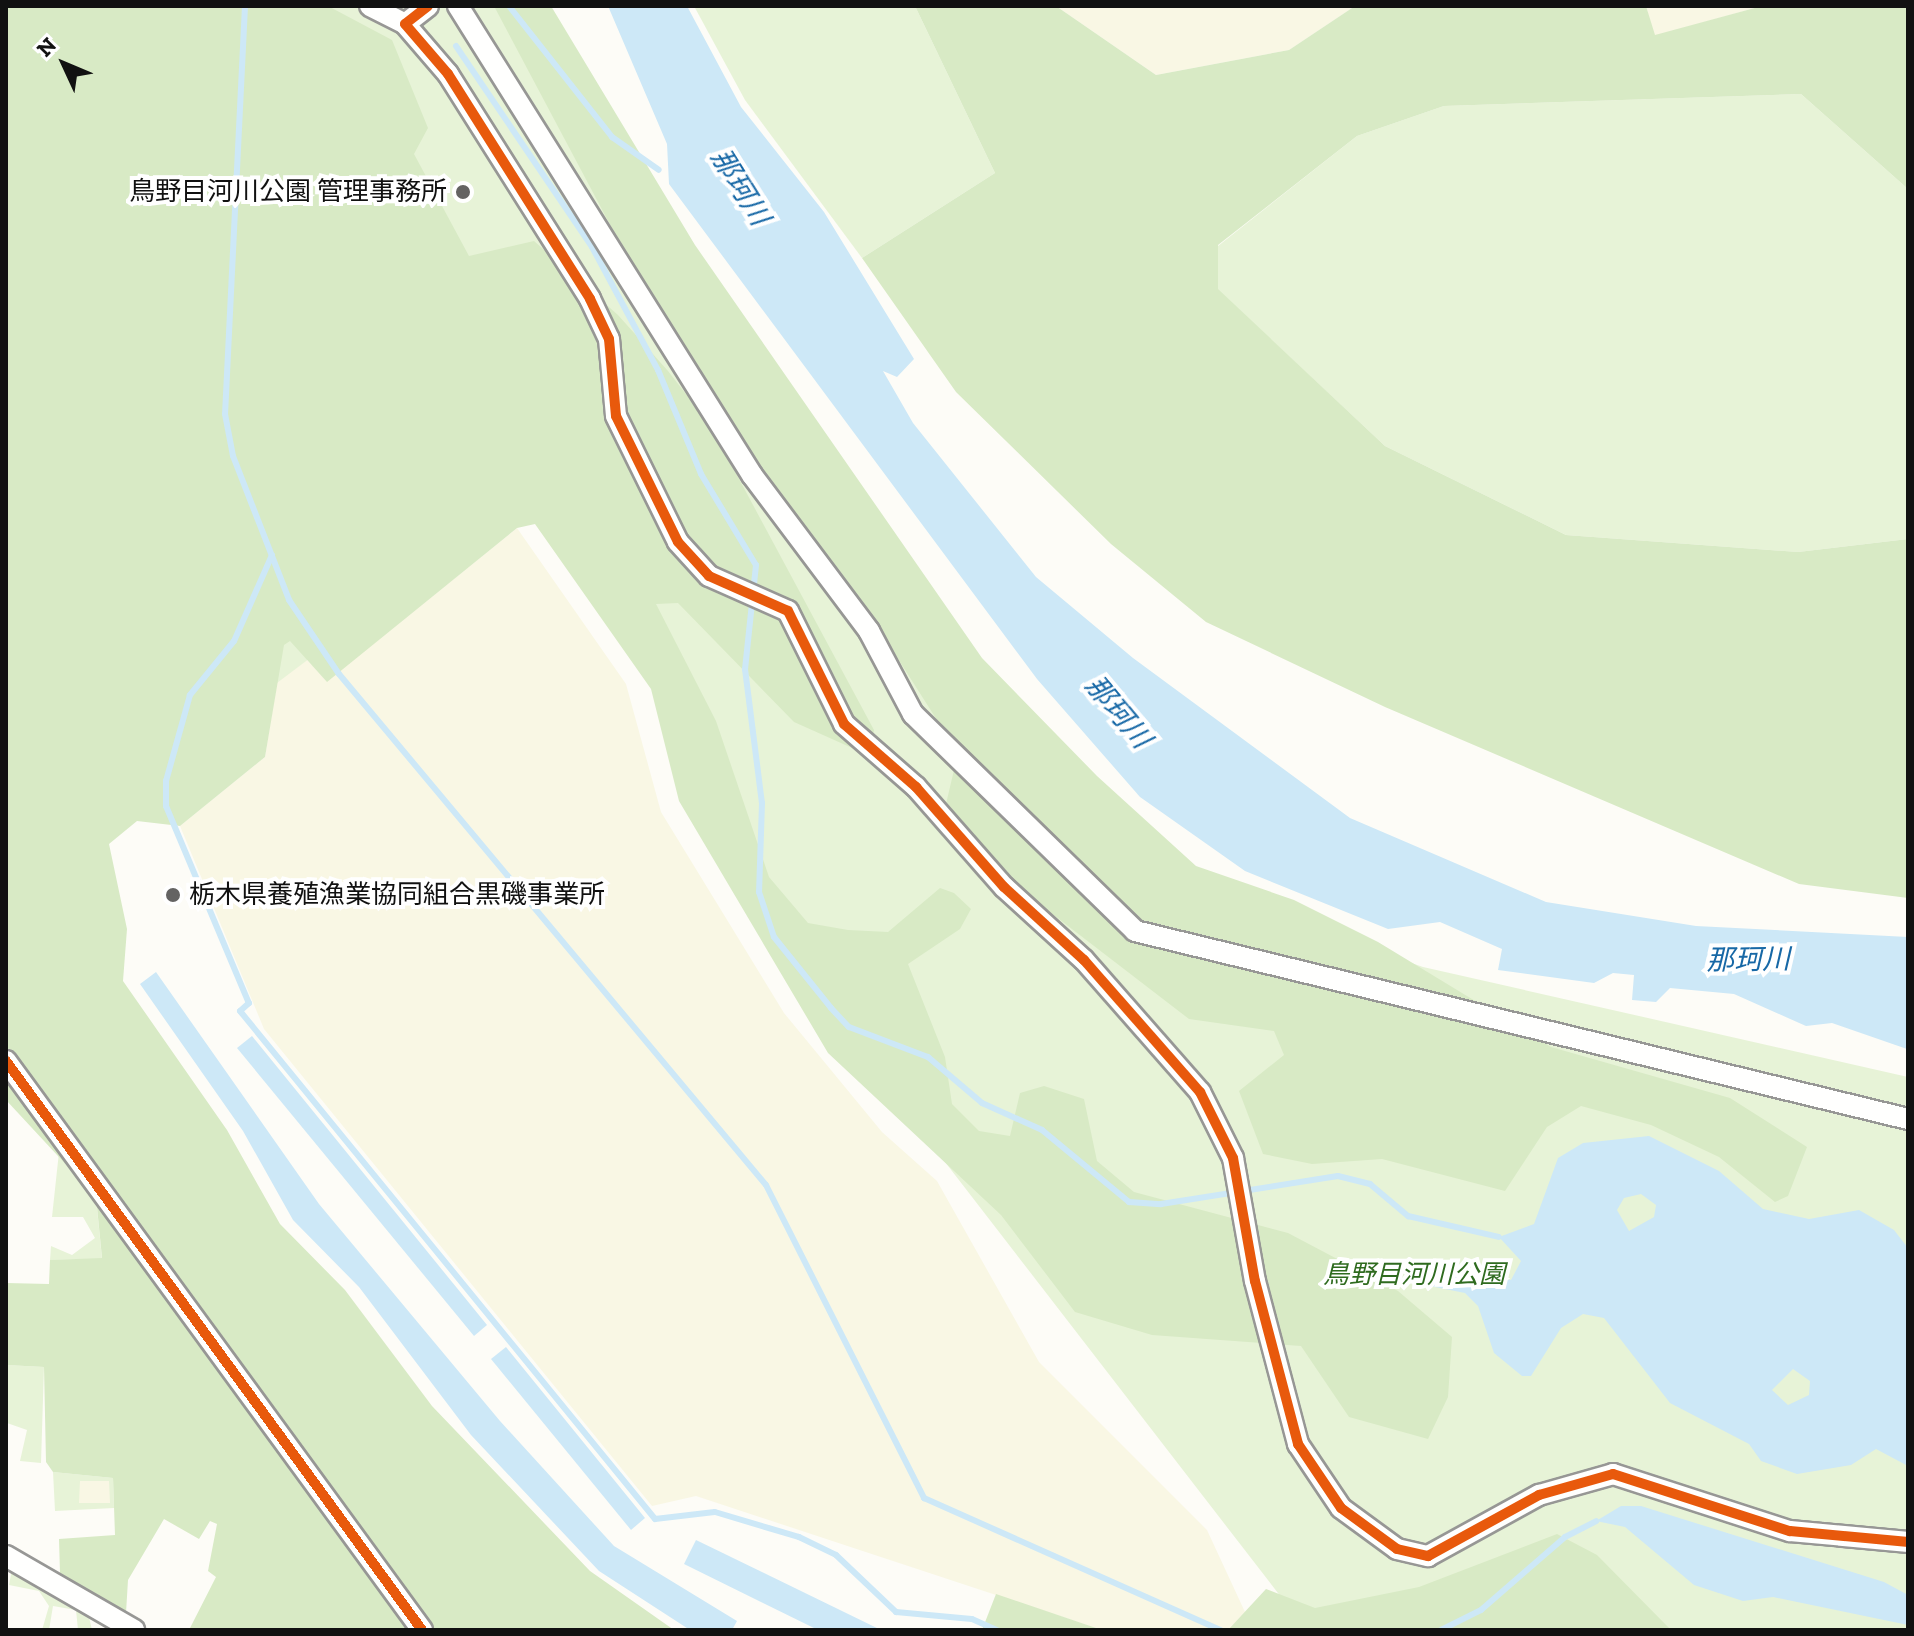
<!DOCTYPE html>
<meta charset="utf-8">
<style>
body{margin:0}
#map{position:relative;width:1914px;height:1636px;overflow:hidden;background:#fdfcf7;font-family:"Zilla Slab","Noto Sans JP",serif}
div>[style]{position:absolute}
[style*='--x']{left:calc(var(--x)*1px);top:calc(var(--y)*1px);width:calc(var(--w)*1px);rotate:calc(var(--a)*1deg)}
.farmland>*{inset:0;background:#f9f7e4}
.green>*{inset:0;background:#e7f3d7}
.forest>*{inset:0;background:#d8eac5}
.water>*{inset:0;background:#cde8f7}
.stream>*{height:6px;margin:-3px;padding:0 3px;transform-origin:3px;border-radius:3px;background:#cde8f7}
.roads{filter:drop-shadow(2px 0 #979795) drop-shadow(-2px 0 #979795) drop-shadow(0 2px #979795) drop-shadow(0 -2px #979795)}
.minor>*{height:20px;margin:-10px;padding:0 10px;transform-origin:10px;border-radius:10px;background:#fffffe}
.cycleway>*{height:10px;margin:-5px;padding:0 5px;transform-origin:5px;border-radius:5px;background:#e8590c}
.dots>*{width:22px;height:22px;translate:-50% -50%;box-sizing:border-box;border:4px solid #fff;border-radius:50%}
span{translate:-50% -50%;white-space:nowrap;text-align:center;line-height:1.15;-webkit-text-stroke:8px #fff;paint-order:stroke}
.poi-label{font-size:26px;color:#111}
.right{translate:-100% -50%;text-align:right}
.left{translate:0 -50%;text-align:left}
.park-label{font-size:26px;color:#2f6b1f;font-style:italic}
.water-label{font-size:28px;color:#1768a6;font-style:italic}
.frame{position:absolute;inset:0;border:8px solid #111;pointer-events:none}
.north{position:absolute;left:24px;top:24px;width:80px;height:80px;-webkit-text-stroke:6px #fff;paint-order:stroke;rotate:314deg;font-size:22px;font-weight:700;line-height:32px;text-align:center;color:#111}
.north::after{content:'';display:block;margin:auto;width:28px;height:36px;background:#111;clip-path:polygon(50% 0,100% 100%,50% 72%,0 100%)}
</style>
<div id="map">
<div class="farmland">
<i style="clip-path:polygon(1056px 6px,1355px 6px,1289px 50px,1156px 75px)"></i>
<i style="clip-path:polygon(1646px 6px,1762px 6px,1654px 36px)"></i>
<i style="clip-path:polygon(517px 528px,626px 684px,661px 812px,784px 1013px,882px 1132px,937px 1181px,1039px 1362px,1207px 1530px,1245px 1612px,1228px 1630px,1102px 1630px,696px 1496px,652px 1506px,264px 1029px,180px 826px,265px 757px,283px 645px,289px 641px,327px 681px)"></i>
<i style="clip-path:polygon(79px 1481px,110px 1481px,110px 1503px,78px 1503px)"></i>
</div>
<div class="green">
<i style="clip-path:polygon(6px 6px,511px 6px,881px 580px,1215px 895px,1423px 967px,1908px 1077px,1908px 1630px,1640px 1630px,1421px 1598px,1298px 1619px,816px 995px,713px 759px,534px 508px,346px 631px,83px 829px)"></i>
<i style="clip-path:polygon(694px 6px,915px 6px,995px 173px,862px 258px,745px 100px)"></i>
<i style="clip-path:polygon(1801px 94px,1908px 189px,1908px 539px,1798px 552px,1566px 535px,1385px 446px,1218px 290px,1218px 246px,1357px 136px,1444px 106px)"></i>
<i style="clip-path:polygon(59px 1152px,96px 1198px,102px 1259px,50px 1260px,51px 1246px,72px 1255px,95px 1238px,83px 1217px,52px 1217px)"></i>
<i style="clip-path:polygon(6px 1365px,44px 1367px,41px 1463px,20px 1461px,27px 1430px,7px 1423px)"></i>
<i style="clip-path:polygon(evenodd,53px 1472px,113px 1478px,114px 1508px,55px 1511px,53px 1472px,109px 1481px,110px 1503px,79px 1503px,80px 1481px,109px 1481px)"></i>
<i style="clip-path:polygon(12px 1569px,88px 1613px,92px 1630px,78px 1630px,76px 1610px,53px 1606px,49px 1630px,42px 1630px,49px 1606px,39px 1591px,9px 1585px)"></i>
</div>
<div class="forest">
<i style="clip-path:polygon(6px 6px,328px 6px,392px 40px,428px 128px,414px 154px,469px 256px,534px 241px,618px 315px,668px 371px,710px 425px,874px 730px,870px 756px,794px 722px,678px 603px,656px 604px,716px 721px,769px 877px,808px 923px,848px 930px,888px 932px,940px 888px,954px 893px,971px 909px,960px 929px,908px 964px,945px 1057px,952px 1104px,979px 1131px,1010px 1136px,1020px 1093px,1044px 1086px,1084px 1099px,1097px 1161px,1134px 1192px,1288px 1233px,1398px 1291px,1452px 1337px,1448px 1397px,1428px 1439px,1349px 1417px,1301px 1346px,1152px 1335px,1075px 1312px,1001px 1215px,828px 1053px,679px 801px,651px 689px,535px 524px,517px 528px,327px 682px,290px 641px,284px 645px,265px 757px,180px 826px,137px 821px,109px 844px,127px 929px,123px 981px,227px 1130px,280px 1224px,345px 1290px,432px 1406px,590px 1571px,674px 1630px,189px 1630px,216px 1577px,208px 1571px,217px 1524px,210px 1521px,199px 1539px,164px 1519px,128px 1580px,126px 1613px,60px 1573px,59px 1539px,115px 1535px,113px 1478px,53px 1472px,46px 1462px,44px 1367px,6px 1365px,6px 1283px,49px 1284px,50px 1260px,102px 1258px,96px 1197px,6px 1100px)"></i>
<i style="clip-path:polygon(494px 6px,551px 6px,695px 245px,982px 658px,1097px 776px,1196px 866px,1294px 900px,1378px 942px,1551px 1047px,1730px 1098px,1807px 1147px,1788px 1196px,1775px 1202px,1719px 1157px,1651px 1125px,1581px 1106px,1547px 1127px,1505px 1191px,1382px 1159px,1312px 1164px,1263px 1154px,1239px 1091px,1284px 1055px,1274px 1031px,1189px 1019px,1012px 883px,946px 804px,958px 753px,879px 629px,758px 470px,632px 266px)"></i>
<i style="clip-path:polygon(915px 6px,1056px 6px,1156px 75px,1289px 50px,1355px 6px,1646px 6px,1655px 35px,1762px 6px,1908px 6px,1908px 189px,1801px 94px,1444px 106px,1357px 136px,1218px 245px,1218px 289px,1385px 446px,1566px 535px,1798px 552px,1908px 539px,1908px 898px,1799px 884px,1385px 707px,1206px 622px,1111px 544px,956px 392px,862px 258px,995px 173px)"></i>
<i style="clip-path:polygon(1557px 1534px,1597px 1555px,1671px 1630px,1228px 1630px,1266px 1589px,1315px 1608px,1419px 1587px)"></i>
<i style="clip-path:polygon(996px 1594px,1102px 1630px,982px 1630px)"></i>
</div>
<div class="water">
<i style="clip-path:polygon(608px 6px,687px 6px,741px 107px,824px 212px,914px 359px,897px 377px,883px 371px,913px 423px,1036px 577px,1133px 658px,1350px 818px,1546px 902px,1696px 926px,1908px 937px,1908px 1063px,1907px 1049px,1832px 1023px,1806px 1026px,1734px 994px,1670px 988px,1656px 1002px,1632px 1000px,1634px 975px,1613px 973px,1594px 983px,1498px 970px,1502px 949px,1440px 922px,1388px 929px,1245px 871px,1140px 797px,1037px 679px,669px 184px,667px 144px)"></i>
<i style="clip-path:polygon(156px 972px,319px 1204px,500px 1421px,614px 1546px,737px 1621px,732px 1630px,690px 1630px,599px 1571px,471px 1435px,359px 1287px,293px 1220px,243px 1131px,140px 984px)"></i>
<i style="clip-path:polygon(252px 1036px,487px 1325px,474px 1336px,237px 1048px)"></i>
<i style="clip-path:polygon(evenodd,1649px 1136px,1719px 1171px,1763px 1209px,1809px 1219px,1859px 1210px,1894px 1230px,1908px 1248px,1908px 1466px,1876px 1449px,1851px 1465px,1797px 1474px,1761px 1461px,1749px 1444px,1670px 1403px,1604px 1318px,1583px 1314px,1561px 1328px,1531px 1376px,1522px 1376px,1494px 1353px,1478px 1306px,1465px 1293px,1425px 1285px,1461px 1271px,1511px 1280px,1521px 1261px,1499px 1237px,1534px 1224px,1558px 1158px,1583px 1143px,1649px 1136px,1641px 1194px,1656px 1205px,1654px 1217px,1629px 1231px,1617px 1210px,1624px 1198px,1641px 1194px,1649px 1136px,1793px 1369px,1810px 1381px,1809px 1395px,1788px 1405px,1772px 1390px,1793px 1369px)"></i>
<i style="clip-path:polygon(506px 1347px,645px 1518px,631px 1530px,491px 1359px)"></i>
<i style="clip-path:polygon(1621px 1506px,1641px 1506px,1884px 1582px,1908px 1595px,1908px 1625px,1773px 1597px,1743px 1601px,1694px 1585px,1625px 1527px,1596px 1521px)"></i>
<i style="clip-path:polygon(696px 1540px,881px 1630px,818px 1630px,684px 1564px)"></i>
</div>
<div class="stream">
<i style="--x:245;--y:6;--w:408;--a:92.8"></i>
<i style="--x:225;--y:414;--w:43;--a:79.2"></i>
<i style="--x:233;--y:456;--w:155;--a:68.7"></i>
<i style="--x:289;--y:600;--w:89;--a:56"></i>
<i style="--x:339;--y:674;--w:666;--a:50.12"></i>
<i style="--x:766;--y:1185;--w:351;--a:63.2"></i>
<i style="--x:924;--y:1498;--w:325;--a:24"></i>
<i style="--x:509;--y:6;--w:167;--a:51.8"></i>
<i style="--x:612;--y:137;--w:57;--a:35.1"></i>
<i style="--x:456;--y:46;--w:243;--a:55.9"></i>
<i style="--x:592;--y:247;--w:140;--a:61.8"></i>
<i style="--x:658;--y:370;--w:113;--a:67.5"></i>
<i style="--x:701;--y:474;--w:106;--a:58.9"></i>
<i style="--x:756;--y:565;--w:105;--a:96"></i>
<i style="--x:745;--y:669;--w:135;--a:82.8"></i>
<i style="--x:762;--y:803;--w:89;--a:91.9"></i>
<i style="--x:759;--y:892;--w:47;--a:71.6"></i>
<i style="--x:774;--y:937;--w:91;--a:51.2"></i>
<i style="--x:831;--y:1008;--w:26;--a:47"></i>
<i style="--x:849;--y:1027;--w:85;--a:20.8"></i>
<i style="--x:928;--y:1057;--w:71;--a:40.4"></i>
<i style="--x:982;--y:1103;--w:66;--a:24.2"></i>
<i style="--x:1042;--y:1130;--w:113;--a:39.6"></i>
<i style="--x:1129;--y:1202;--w:32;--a:4"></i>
<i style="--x:1161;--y:1204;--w:179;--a:-9"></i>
<i style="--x:1338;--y:1176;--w:33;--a:14"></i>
<i style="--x:1370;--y:1184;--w:50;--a:40.1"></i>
<i style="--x:1408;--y:1216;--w:93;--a:13"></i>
<i style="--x:272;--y:555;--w:94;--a:113.8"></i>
<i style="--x:234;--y:641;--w:70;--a:129.2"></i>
<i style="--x:190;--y:695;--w:89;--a:105.6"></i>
<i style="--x:166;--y:781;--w:25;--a:90"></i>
<i style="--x:166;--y:806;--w:214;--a:67.2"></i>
<i style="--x:249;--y:1003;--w:12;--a:138"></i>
<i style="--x:240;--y:1011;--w:656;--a:50.75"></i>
<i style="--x:655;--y:1519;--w:60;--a:-6.7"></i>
<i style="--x:715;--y:1512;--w:88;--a:16.6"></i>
<i style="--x:799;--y:1537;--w:41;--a:25.9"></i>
<i style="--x:836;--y:1555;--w:83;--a:43.5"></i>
<i style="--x:896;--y:1612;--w:76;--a:5.3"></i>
<i style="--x:972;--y:1619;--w:27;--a:24"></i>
<i style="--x:1441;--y:1630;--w:45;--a:-26.6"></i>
<i style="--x:1481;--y:1610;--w:111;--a:-41"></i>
<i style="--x:1565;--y:1537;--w:35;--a:-27"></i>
</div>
<div class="roads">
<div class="minor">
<i style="--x:370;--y:6;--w:39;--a:27"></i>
<i style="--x:428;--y:6;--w:29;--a:142"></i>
<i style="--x:405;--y:24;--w:66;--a:49.3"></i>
<i style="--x:448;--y:74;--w:266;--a:57.7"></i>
<i style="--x:590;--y:299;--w:44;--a:64.6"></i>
<i style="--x:609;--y:339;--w:77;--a:84.8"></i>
<i style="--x:616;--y:416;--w:140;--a:63.8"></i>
<i style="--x:678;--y:542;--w:46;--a:47.6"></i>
<i style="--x:709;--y:576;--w:86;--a:23.9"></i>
<i style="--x:788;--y:611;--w:126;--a:63.6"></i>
<i style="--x:844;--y:724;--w:96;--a:41.2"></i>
<i style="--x:916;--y:787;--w:133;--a:48.7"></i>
<i style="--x:1004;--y:887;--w:108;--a:42.4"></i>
<i style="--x:1084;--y:960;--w:176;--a:48.7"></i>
<i style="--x:1200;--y:1092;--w:74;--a:63.4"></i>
<i style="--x:1233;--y:1158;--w:125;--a:79.9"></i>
<i style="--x:1255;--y:1281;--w:169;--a:75.2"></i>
<i style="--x:1298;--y:1444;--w:77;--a:56.1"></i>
<i style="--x:1341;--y:1508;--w:69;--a:36.2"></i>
<i style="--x:1397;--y:1549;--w:32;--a:13"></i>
<i style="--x:1428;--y:1556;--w:127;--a:-28.8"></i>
<i style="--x:1539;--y:1495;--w:77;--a:-15.8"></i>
<i style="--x:1613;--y:1474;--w:186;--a:17.9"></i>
<i style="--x:1790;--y:1531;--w:119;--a:5.3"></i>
<i style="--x:458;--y:6;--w:554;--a:57.92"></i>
<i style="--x:752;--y:475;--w:195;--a:53.1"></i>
<i style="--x:869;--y:631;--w:94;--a:62.1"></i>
<i style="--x:913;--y:714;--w:310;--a:44.3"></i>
<i style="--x:1135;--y:931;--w:796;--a:13.67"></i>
<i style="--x:6;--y:1061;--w:705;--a:53.83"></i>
<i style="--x:6;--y:1556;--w:148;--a:30"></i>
</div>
</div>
<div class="cycleway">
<i style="--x:428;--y:6;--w:29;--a:142"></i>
<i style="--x:405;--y:24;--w:66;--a:49.3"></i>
<i style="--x:448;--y:74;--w:266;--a:57.7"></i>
<i style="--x:590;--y:299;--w:44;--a:64.6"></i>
<i style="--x:609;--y:339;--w:77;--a:84.8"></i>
<i style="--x:616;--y:416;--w:140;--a:63.8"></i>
<i style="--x:678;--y:542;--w:46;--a:47.6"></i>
<i style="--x:709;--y:576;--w:86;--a:23.9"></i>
<i style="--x:788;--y:611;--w:126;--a:63.6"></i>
<i style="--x:844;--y:724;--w:96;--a:41.2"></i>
<i style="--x:916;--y:787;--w:133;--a:48.7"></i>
<i style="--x:1004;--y:887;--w:108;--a:42.4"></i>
<i style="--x:1084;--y:960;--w:176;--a:48.7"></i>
<i style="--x:1200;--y:1092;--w:74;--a:63.4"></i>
<i style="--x:1233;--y:1158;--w:125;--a:79.9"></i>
<i style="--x:1255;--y:1281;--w:169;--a:75.2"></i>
<i style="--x:1298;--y:1444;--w:77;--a:56.1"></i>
<i style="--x:1341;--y:1508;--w:69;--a:36.2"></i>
<i style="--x:1397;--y:1549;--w:32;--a:13"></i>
<i style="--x:1428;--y:1556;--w:127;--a:-28.8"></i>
<i style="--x:1539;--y:1495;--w:77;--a:-15.8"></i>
<i style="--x:1613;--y:1474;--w:186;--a:17.9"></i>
<i style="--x:1790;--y:1531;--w:119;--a:5.3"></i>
<i style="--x:6;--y:1061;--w:705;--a:53.83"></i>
</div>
<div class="dots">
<i style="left:463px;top:192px;background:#646362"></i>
<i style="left:173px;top:895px;background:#646362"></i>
</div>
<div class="poi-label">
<span class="right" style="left:447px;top:192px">鳥野目河川公園 管理事務所</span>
<span class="left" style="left:189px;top:895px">栃木県養殖漁業協同組合黒磯事業所</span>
</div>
<div class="park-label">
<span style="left:1414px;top:1275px">鳥野目河川公園</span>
</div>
<div class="water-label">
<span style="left:740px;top:187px;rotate:58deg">那珂川</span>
<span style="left:1118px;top:712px;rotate:50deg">那珂川</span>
<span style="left:1748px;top:960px;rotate:-1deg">那珂川</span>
</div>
<div class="frame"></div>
<div class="north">N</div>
</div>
